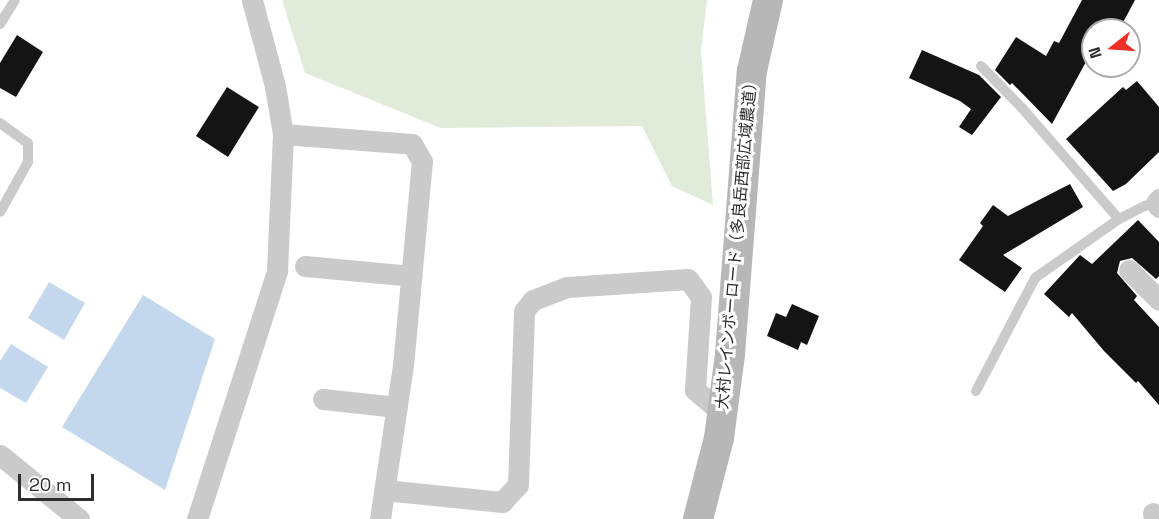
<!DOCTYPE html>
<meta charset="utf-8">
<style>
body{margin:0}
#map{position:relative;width:1159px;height:519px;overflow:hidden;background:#fff;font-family:"Space Grotesk","Noto Sans JP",sans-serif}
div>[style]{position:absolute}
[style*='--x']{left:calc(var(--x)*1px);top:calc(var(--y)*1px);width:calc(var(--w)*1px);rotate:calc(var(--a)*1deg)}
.green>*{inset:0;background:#e1ebd9}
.water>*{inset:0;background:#c4d8ed}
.building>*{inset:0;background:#141414}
.lane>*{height:10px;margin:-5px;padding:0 5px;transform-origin:5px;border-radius:5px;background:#cacaca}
.street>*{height:21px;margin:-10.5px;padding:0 10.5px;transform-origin:10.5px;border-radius:10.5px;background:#cacaca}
.secondary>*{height:30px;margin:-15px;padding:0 15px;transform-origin:15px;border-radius:15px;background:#b7b7b7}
span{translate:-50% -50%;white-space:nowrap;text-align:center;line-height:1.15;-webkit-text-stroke:6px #fff;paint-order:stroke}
.street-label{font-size:16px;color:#2d2d2d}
.north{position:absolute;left:1081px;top:18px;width:60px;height:60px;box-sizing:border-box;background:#fff;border:2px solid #ababab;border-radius:50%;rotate:253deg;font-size:16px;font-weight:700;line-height:24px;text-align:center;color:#2d2d2d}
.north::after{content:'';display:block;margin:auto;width:21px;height:27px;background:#ed3126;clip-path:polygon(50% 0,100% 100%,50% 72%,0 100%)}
.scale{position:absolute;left:18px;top:474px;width:76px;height:27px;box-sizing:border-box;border:3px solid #2d2d2d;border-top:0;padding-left:8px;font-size:18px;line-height:21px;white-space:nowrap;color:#2d2d2d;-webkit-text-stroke:4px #fff;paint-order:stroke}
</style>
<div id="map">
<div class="green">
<i style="clip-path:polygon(282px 0,707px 0,701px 51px,713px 205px,672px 186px,642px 126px,441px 128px,305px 73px)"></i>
</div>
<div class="water">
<i style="clip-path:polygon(49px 282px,85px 303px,64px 340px,28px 318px)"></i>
<i style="clip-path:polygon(143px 295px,215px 339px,165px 490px,62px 427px)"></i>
<i style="clip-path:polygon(11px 344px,48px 367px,26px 403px,0 388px,0 361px)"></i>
</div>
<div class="building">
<i style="clip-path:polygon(1082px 0,1135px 0,1119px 30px,1093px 30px,1093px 49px,1052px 124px,1012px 83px,1010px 85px,995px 70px,1016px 37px,1046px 56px,1054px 41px,1059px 43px)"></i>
<i style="clip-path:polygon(17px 35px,43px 52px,16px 97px,0 88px,0 63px)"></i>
<i style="clip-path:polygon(922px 50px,979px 75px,1001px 97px,972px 135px,959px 127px,971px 109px,960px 101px,909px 78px)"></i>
<i style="clip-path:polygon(1137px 81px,1159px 107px,1159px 152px,1126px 184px,1113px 191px,1066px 139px,1123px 87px,1126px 90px)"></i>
<i style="clip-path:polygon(227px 87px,259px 107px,228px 157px,196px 136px)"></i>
<i style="clip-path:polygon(1070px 184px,1083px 207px,1003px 255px,1022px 268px,1005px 292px,959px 260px,983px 226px,980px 223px,993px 205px,1008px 216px)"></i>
<i style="clip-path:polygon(1138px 220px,1159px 242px,1159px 276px,1156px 279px,1132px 258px,1120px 261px,1117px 273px,1137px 296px,1134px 300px,1159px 327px,1159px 405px,1138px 381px,1136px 383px,1104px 351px,1072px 313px,1069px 317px,1044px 294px,1080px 255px,1092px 264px)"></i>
<i style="clip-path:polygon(792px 304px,819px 316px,807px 345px,801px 342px,798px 350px,767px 336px,776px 313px,786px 317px)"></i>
</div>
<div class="lane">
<i style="--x:0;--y:24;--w:28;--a:-58"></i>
<i style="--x:981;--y:66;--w:59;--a:45.7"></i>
<i style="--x:1022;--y:108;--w:147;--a:48.9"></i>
<i style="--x:0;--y:123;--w:34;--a:36"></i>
<i style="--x:28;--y:143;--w:19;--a:90"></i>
<i style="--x:28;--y:162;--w:57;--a:119.2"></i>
<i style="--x:976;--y:391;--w:127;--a:-62.4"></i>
<i style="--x:1035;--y:278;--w:103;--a:-35.1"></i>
<i style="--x:1119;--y:219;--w:29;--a:-27"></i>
<i style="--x:1145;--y:206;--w:11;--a:-15"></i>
</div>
<div class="street">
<i style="--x:283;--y:134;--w:129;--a:4.4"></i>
<i style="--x:412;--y:144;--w:20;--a:60"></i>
<i style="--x:422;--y:161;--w:205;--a:95.3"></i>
<i style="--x:403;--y:365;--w:156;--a:98.5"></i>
<i style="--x:1159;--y:199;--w:5;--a:127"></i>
<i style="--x:1156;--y:203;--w:5;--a:53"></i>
<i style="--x:305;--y:266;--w:107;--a:5.3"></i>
<i style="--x:1129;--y:270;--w:42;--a:45"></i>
<i style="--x:323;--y:399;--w:74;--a:6.2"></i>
<i style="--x:0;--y:455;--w:102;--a:39"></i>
<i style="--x:384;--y:490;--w:119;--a:5.8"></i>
<i style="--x:502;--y:502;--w:23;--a:-47"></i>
<i style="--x:518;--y:485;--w:174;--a:-88"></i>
<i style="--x:524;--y:311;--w:14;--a:-51"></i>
<i style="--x:533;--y:300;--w:36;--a:-21"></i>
<i style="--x:567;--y:287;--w:121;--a:-3.8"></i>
<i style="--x:688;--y:279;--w:22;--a:54"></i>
<i style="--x:701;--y:297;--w:93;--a:93.7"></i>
<i style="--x:695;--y:390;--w:35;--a:40"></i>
<i style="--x:1153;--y:513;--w:6;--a:81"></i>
<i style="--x:197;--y:519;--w:261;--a:-72.1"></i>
<i style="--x:277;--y:271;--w:137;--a:-87.5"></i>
<i style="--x:283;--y:134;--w:49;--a:-99.5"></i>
<i style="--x:275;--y:86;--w:89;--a:-105"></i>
</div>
<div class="secondary">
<i style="--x:698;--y:519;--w:84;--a:-75.5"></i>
<i style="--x:719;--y:438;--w:85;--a:-82.5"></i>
<i style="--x:730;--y:354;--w:284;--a:-85.6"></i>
<i style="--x:752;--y:71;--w:73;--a:-77.3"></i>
</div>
<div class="street-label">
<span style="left:737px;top:242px;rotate:-85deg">大村レインボーロード（多良岳西部広域農道）</span>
</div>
<div class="north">N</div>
<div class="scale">20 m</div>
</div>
